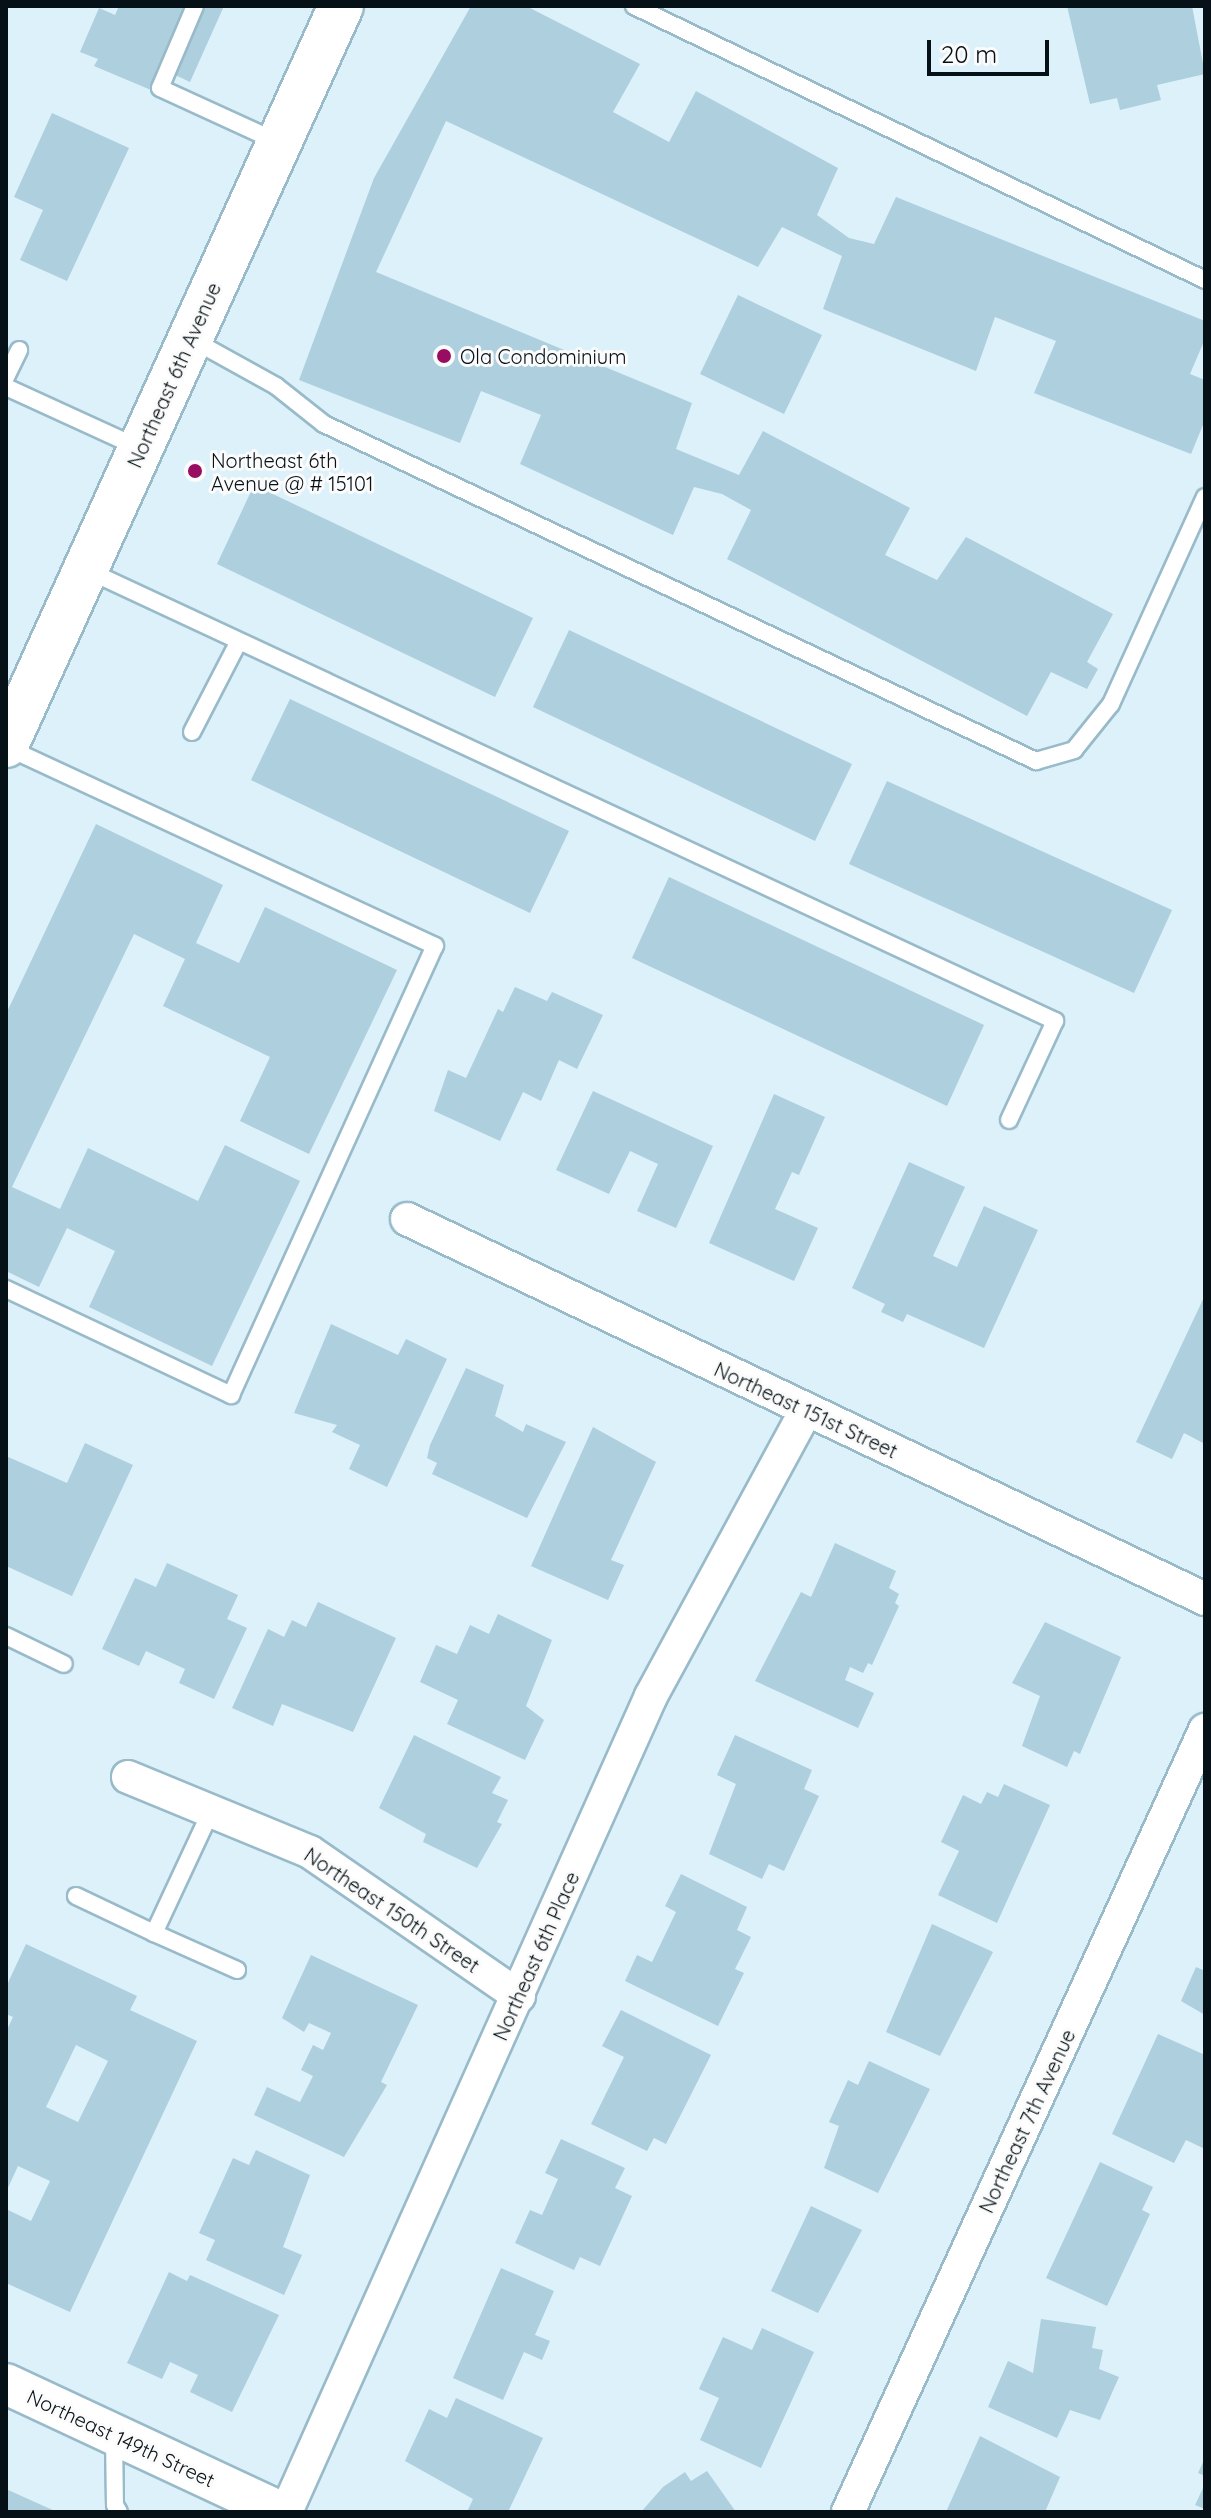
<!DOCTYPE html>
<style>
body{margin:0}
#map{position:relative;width:1211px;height:2518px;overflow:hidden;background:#ddf1fb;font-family:Quicksand,sans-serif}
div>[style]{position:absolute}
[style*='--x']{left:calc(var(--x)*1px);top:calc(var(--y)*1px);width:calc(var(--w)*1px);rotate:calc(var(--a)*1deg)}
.building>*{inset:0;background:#adcfde}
.roads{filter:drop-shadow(2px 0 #98bac9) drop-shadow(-2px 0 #98bac9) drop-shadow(0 2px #98bac9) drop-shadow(0 -2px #98bac9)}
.service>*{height:16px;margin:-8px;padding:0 8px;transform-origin:8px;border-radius:8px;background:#fff}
.minor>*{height:32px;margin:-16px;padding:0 16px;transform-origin:16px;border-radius:16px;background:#fff}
.tertiary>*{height:40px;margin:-20px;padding:0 20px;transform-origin:20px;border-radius:20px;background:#fff}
.secondary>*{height:44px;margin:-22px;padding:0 22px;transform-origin:22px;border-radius:22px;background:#fff}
.dots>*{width:22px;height:22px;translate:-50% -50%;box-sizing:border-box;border:4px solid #fbfbfb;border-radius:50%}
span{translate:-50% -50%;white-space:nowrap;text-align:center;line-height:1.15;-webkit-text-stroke:6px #fbfbfb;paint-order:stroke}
.poi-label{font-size:20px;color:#051116}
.left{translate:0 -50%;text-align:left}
.street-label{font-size:20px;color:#051116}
.frame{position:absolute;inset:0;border:8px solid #051116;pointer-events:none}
.scale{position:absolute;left:927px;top:40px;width:122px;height:36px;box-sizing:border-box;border:4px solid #051116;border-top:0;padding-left:10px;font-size:24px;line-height:28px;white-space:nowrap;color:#051116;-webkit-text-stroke:6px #fbfbfb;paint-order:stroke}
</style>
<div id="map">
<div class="building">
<i style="clip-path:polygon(119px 6px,187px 6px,151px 90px,94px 66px,98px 59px,80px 52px,99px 8px,115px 15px)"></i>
<i style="clip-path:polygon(200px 6px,224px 6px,190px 82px,171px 73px)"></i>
<i style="clip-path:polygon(471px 6px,526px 6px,640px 64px,613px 112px,669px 142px,696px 91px,838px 168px,817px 215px,849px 238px,874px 244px,896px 197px,1205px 321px,1205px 339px,1190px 374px,1205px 380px,1205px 420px,1191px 454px,1034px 393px,1056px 341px,995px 317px,976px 371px,823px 309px,842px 256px,782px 227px,758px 267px,446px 121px,376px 272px,692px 403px,676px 449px,739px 475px,763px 431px,910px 508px,885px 555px,937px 580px,966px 537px,1113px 614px,1087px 662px,1098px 669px,1087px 689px,1051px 672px,1027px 716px,727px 559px,751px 510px,722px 494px,694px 487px,673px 535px,520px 464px,541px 415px,481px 391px,460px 443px,299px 380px,374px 178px)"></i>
<i style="clip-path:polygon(1067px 6px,1192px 6px,1205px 74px,1157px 85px,1161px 100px,1120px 110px,1117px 98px,1090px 104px)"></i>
<i style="clip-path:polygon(52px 113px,129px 148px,67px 281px,20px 260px,43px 210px,14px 197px)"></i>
<i style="clip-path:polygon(738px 295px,822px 335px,784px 414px,700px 374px)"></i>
<i style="clip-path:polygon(254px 485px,533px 618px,495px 697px,217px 564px)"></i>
<i style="clip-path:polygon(569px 630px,852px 764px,815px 841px,533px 707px)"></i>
<i style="clip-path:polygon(290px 699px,569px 831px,530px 913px,251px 780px)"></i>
<i style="clip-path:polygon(887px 781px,1172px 910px,1134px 993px,849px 864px)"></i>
<i style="clip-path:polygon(96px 824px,223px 885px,196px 943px,239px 963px,265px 907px,397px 970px,309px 1154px,240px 1121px,270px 1057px,163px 1006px,185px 959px,134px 934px,12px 1187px,60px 1209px,88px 1148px,198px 1201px,225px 1145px,300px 1181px,212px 1366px,89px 1307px,115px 1251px,67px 1228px,39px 1287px,6px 1271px,6px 1014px)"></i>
<i style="clip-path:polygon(669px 877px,984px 1025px,947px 1106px,632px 958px)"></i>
<i style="clip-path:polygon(515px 987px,547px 1001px,552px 992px,603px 1015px,577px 1069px,559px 1060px,541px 1101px,523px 1092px,500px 1141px,434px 1111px,448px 1070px,466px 1078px,498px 1009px,503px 1012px)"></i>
<i style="clip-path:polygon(593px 1091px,713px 1146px,676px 1228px,637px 1211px,658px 1164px,630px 1151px,609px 1194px,556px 1170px)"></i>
<i style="clip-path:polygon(774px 1094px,825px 1117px,799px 1175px,792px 1172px,775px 1209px,818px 1228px,794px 1281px,709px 1243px)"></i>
<i style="clip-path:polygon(909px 1162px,965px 1187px,933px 1256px,957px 1267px,984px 1206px,1038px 1230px,984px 1348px,907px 1314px,903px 1322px,881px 1312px,885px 1304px,852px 1288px)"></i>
<i style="clip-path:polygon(1205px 1295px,1205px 1444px,1184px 1433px,1172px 1459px,1136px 1442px)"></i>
<i style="clip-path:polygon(331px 1324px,398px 1355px,406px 1339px,447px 1359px,387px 1487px,349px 1469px,360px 1445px,332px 1432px,337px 1425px,294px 1413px)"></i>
<i style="clip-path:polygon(466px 1368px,504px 1385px,495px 1416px,523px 1432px,526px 1424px,566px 1442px,527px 1518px,432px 1474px,437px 1463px,427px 1458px,430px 1445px)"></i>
<i style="clip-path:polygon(593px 1427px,656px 1462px,611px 1560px,624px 1565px,608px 1600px,531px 1566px)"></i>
<i style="clip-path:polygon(85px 1443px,133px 1465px,72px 1596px,6px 1566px,6px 1456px,67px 1483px)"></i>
<i style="clip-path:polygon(835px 1543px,896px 1571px,889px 1588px,899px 1594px,895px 1603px,899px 1606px,872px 1665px,868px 1663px,863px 1673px,850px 1667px,845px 1680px,874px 1693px,858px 1728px,755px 1681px,801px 1592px,811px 1597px)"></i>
<i style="clip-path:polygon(167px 1563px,238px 1595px,227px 1619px,247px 1628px,214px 1699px,179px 1683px,185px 1669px,146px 1651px,139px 1666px,102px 1649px,135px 1578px,156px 1587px)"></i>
<i style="clip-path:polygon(318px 1602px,396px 1638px,353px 1732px,282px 1704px,273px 1726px,232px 1708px,268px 1629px,284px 1637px,292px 1620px,306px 1627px)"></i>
<i style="clip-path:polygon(498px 1614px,552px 1640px,526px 1706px,544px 1720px,525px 1760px,447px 1724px,458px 1700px,420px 1682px,436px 1645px,457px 1654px,470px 1625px,489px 1634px)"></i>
<i style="clip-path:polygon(1045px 1622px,1121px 1657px,1080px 1754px,1074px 1751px,1067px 1767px,1022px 1746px,1040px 1696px,1012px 1683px)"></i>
<i style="clip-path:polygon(414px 1735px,501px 1777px,492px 1793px,508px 1800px,497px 1822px,502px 1824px,477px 1868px,423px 1842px,426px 1834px,379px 1808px)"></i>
<i style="clip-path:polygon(735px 1735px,812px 1770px,804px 1789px,819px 1796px,784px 1871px,769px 1864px,762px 1879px,709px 1854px,736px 1784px,717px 1775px)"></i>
<i style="clip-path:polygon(1004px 1784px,1050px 1805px,997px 1923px,938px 1895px,959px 1851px,941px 1842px,963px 1795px,981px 1804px,987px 1792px,998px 1797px)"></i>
<i style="clip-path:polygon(681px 1874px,747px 1907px,737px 1930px,751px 1937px,735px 1969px,744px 1973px,718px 2026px,625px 1981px,637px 1955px,652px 1962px,676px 1912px,665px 1906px)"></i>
<i style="clip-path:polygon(932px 1924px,993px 1952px,940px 2056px,886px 2032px)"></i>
<i style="clip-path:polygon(evenodd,26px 1944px,137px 1996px,130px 2010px,197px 2041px,70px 2312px,6px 2283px,6px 2209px,31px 2221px,50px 2181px,18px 2166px,6px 2192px,6px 2032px,13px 2017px,6px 2014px,6px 1987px,26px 1944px,76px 2045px,108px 2061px,78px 2122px,46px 2107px,76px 2045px)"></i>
<i style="clip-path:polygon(311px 1955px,418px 2005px,381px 2082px,387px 2085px,344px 2157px,254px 2115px,267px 2087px,300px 2102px,313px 2076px,301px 2070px,313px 2045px,323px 2050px,331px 2033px,309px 2023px,304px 2032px,282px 2018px)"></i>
<i style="clip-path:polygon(1205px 1965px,1205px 2015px,1181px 2001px,1196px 1967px,1203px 1970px)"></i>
<i style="clip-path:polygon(621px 2010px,711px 2055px,666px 2144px,654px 2138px,647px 2151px,591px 2124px,624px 2057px,602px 2046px)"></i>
<i style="clip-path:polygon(1158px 2034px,1205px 2055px,1205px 2149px,1186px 2140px,1174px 2163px,1112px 2134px)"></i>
<i style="clip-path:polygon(869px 2061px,930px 2089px,878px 2193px,824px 2168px,839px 2126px,829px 2122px,848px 2080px,858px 2085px)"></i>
<i style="clip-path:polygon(561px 2139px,625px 2168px,615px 2188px,632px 2196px,600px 2266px,580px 2257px,574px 2270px,515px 2243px,530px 2210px,542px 2215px,558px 2179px,545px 2173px)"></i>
<i style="clip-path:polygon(256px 2150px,310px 2175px,283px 2247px,302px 2255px,284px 2295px,206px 2260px,215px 2240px,199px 2233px,233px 2158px,249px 2165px)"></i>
<i style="clip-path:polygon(1100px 2162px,1153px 2187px,1142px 2210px,1150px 2214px,1107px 2306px,1046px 2278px)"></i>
<i style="clip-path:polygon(811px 2206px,862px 2230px,818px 2313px,771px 2291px)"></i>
<i style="clip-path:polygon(501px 2268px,554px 2291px,535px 2335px,550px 2341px,542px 2360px,524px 2352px,503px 2400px,453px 2378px)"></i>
<i style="clip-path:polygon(169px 2272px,187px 2281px,190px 2275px,279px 2315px,232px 2412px,190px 2392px,198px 2375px,170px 2362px,162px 2379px,127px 2363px)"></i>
<i style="clip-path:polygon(1041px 2319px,1096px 2327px,1092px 2348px,1103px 2350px,1099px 2369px,1119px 2377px,1100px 2420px,1070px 2410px,1057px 2438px,988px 2407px,1008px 2361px,1033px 2373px)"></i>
<i style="clip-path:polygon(762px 2328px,814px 2352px,761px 2468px,700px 2440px,719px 2398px,699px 2389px,723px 2337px,752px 2350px)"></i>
<i style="clip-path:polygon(456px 2398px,543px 2438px,508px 2512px,467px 2512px,473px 2499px,405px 2461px,429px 2409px,447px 2418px)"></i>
<i style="clip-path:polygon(980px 2436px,1060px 2477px,1045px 2512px,946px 2512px)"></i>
<i style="clip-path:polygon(1205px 2458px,1205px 2476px,1198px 2473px)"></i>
<i style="clip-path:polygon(707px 2471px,736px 2512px,641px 2512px,663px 2487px,685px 2472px,691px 2481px)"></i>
<i style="clip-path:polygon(1205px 2484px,1205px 2509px,1195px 2505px)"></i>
<i style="clip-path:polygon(6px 2489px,57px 2512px,6px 2512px)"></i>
</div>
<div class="roads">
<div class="service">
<i style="--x:195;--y:6;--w:89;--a:113.1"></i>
<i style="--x:160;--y:88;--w:130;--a:24.6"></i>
<i style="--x:634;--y:6;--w:633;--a:25.63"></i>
<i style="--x:193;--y:340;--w:95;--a:29"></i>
<i style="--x:276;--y:386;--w:61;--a:38.4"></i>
<i style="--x:324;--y:424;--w:788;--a:25.33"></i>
<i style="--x:1036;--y:761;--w:40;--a:-16"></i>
<i style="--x:1074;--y:750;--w:59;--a:-51.2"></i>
<i style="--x:1111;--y:704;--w:227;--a:-65.6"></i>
<i style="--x:6;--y:377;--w:30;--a:-64"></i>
<i style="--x:6;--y:387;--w:146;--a:24.6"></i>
<i style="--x:87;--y:570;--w:1068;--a:24.98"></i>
<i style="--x:1055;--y:1021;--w:109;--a:114.9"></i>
<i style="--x:192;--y:732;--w:102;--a:-62.7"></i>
<i style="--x:6;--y:1289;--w:249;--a:25.2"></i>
<i style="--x:231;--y:1395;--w:493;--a:-65.6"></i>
<i style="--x:435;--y:946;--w:472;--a:-155.1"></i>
<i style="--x:6;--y:1636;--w:64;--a:25.8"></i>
<i style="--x:211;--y:1811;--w:135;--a:115"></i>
<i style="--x:154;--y:1933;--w:91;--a:24"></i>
<i style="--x:76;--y:1896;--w:86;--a:25.4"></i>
<i style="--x:114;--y:2436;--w:69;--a:89.2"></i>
<i style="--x:115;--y:2505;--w:8;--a:60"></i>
</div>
<div class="minor">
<i style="--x:407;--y:1219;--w:884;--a:25.46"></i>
<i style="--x:128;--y:1777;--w:197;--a:22.4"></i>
<i style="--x:310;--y:1852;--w:254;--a:34.6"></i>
<i style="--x:286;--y:2512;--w:894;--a:-65.9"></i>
<i style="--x:651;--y:1696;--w:325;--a:-61.5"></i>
<i style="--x:848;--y:2512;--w:860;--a:-65.46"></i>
</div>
<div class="tertiary">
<i style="--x:6;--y:2384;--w:302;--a:25"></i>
</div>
<div class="secondary">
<i style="--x:6;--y:745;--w:811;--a:-65.61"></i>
</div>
</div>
<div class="dots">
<i style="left:444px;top:356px;background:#980d61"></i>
<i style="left:195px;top:471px;background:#980d61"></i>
</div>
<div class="poi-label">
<span class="left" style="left:460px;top:356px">Ola Condominium</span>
<span class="left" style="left:211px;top:472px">Northeast 6th<br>Avenue @ # 15101</span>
</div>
<div class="street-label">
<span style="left:174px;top:375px;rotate:-66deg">Northeast 6th Avenue</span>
<span style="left:806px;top:1410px;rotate:25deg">Northeast 151st Street</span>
<span style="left:392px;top:1910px;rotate:34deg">Northeast 150th Street</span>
<span style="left:536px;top:1956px;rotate:-66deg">Northeast 6th Place</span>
<span style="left:1027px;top:2121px;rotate:-65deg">Northeast 7th Avenue</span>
<span style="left:121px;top:2438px;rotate:25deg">Northeast 149th Street</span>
</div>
<div class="frame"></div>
<div class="scale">20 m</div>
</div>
